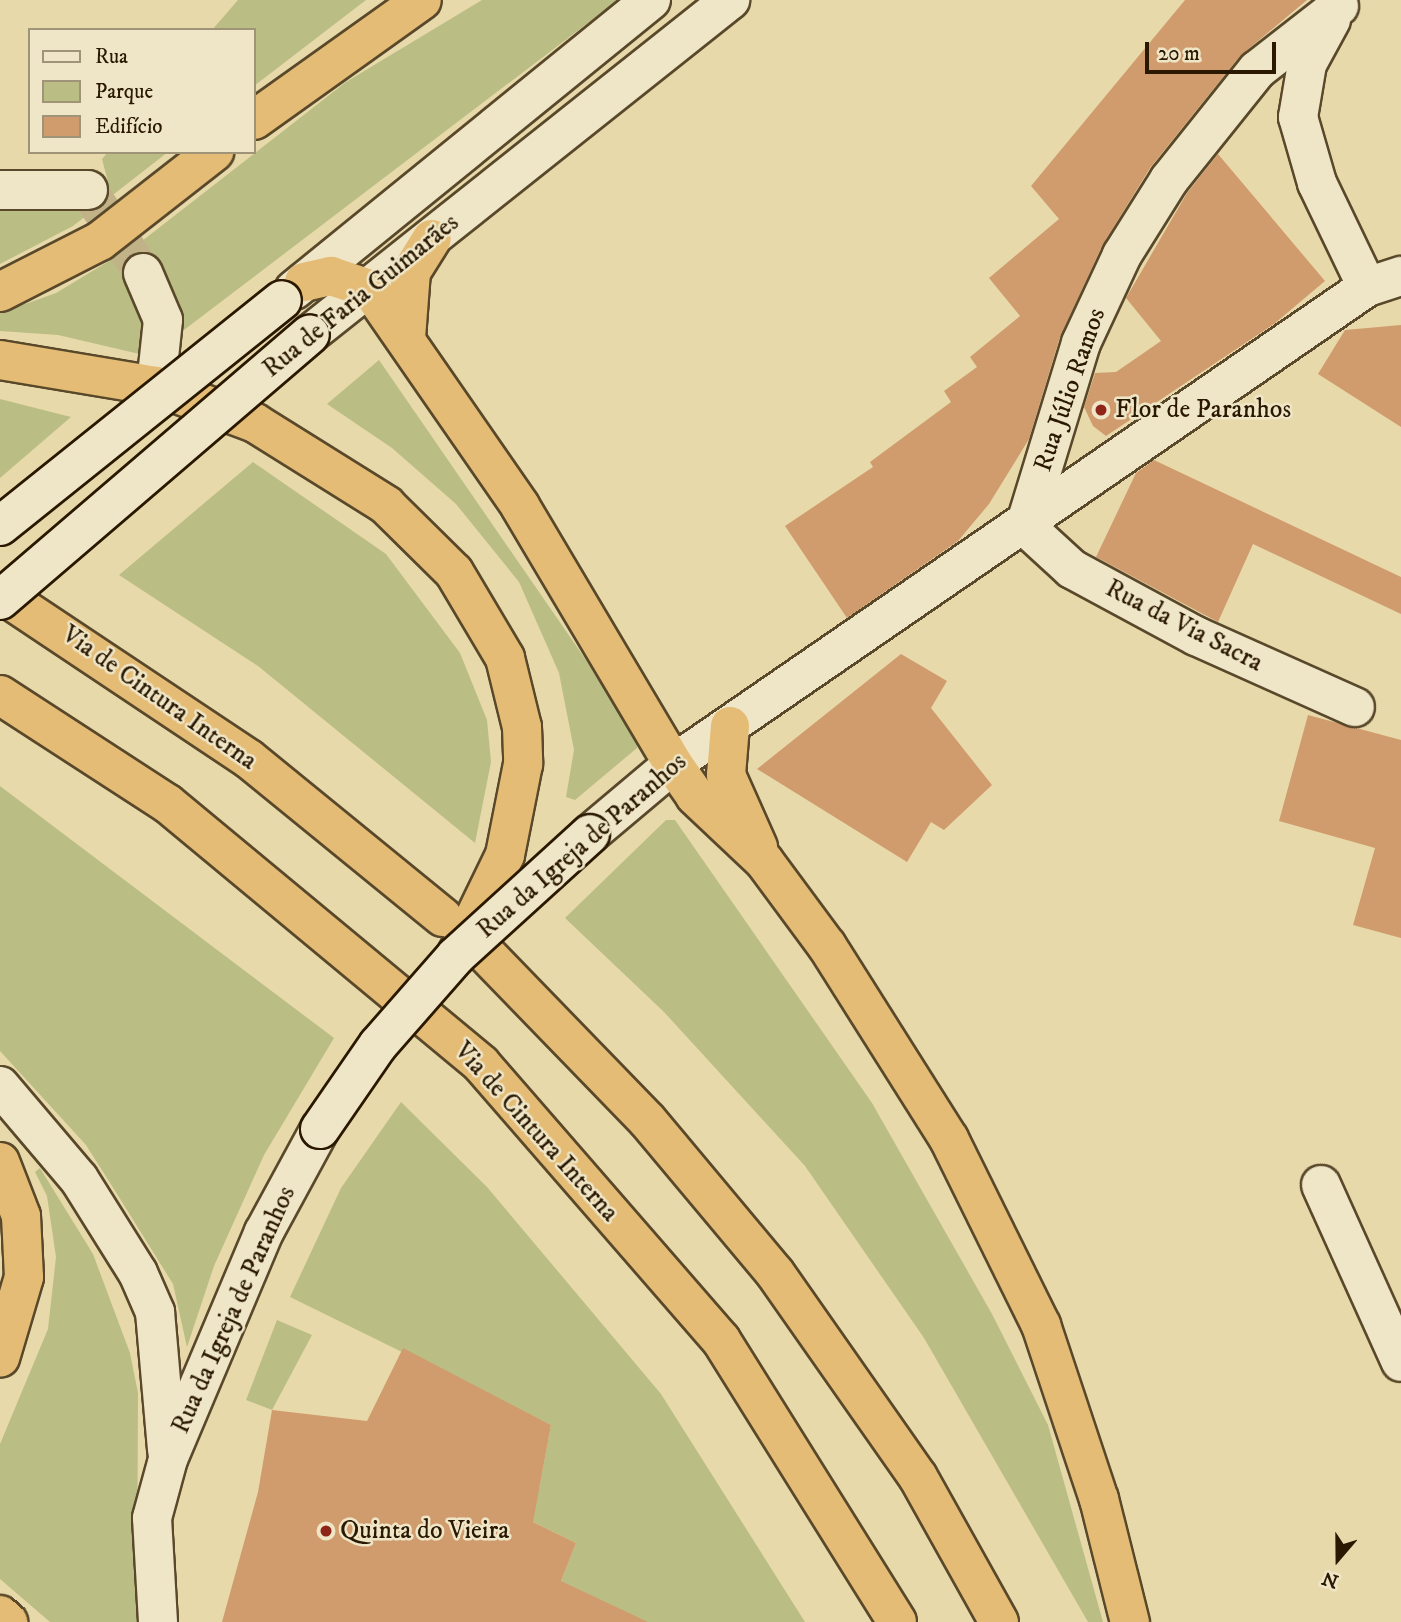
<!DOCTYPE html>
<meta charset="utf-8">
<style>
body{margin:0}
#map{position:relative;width:1401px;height:1622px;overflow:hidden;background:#e7d9aa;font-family:"IM FELL DW Pica",serif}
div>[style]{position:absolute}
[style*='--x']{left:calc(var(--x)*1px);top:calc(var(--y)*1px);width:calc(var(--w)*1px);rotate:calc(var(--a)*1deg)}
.green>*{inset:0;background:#babe85}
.building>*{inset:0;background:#d19c6d}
.street-tunnel>*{height:38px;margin-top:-19px;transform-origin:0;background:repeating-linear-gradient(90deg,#c1b288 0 38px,transparent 0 57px)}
.roads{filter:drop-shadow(2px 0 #59482a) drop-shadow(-2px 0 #59482a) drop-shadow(0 2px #59482a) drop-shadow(0 -2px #59482a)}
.street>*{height:38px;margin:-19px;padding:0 19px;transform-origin:19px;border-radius:19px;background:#efe6c8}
.secondary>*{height:38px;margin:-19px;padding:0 19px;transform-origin:19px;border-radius:19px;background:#efe6c8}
.highway>*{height:38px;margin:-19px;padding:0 19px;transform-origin:19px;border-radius:19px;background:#e4bc75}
.bridges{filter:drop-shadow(2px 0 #2a1800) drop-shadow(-2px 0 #2a1800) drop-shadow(0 2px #2a1800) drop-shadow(0 -2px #2a1800)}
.secondary-bridge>*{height:38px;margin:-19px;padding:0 19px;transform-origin:19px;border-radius:19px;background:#efe6c8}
.dots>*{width:19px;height:19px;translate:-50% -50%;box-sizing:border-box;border:4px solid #efe6c8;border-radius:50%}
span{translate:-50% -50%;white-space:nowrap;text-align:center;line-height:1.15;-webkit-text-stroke:5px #efe6c8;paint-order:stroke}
.street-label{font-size:26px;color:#2a1800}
.poi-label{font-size:26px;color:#2a1800}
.left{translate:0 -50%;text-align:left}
.legend{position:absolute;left:28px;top:28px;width:228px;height:126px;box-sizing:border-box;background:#efe6c8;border:2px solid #a09478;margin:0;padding:9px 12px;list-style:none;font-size:21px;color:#2a1800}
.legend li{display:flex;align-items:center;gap:14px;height:35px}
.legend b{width:35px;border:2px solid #a09478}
.north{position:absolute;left:1303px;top:1524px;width:70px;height:70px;-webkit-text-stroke:5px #efe6c8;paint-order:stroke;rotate:200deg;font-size:19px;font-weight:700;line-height:28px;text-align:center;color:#2a1800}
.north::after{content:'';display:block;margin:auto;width:24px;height:32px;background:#2a1800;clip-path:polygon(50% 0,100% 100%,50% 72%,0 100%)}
.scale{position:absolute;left:1145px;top:42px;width:131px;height:32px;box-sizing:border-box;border:4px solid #2a1800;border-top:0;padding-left:9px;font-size:21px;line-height:24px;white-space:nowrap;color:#2a1800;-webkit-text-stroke:5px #efe6c8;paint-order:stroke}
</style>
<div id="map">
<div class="green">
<i style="clip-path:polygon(238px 0,366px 0,254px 86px,254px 30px,212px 30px)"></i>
<i style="clip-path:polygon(482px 0,618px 0,180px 333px,173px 289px,156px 265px,142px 300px,148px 356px,58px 335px,0 331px,0 313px,56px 293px,142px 241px,346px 82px)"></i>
<i style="clip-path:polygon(108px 152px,168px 152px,73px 226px,0 264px,0 208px,72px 206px,108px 182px,102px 159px)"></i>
<i style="clip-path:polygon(379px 360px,639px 737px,637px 748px,575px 800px,566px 797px,574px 750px,559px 673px,519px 582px,456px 504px,392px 448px,327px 404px)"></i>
<i style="clip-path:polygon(0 399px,71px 417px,0 478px)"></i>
<i style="clip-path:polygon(253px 462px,386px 554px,460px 653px,487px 720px,491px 762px,475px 843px,258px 666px,119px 575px)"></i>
<i style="clip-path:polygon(0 786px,334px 1038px,264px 1155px,214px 1266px,187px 1347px,173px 1284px,117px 1194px,86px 1145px,0 1051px)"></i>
<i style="clip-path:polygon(666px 820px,675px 820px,872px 1103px,992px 1314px,1048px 1425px,1103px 1622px,1088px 1622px,924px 1338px,805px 1166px,664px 1012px,565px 918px)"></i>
<i style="clip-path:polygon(401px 1102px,487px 1187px,661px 1394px,805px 1622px,605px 1622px,561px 1581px,576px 1543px,519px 1515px,539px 1489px,551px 1425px,290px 1297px,341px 1188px)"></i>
<i style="clip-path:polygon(40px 1168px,93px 1254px,130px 1353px,138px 1393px,137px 1622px,50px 1622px,0 1579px,0 1444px,48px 1329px,56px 1257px,47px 1196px,35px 1172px)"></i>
<i style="clip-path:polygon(277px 1320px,312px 1335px,272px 1410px,246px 1400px)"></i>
</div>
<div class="building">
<i style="clip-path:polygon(1185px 0,1307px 0,1240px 56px,1150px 168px,1102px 246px,1060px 337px,1029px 439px,989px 504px,958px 541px,847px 618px,785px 526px,873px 467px,870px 462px,951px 402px,944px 391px,977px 367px,970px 357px,1020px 316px,989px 278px,1059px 219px,1031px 186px)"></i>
<i style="clip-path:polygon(1218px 154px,1325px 281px,1274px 324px,1106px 436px,1093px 426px,1084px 407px,1095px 373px,1116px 372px,1161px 341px,1126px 298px,1187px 193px)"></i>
<i style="clip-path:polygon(1401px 325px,1401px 427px,1318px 374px,1345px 330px)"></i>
<i style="clip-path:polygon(1154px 460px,1401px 577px,1401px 614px,1253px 544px,1218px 622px,1096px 557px,1136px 473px)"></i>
<i style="clip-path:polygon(901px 654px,947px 681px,931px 708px,992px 785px,944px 830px,931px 822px,907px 862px,757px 769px)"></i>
<i style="clip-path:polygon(1308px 715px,1401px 740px,1401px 938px,1353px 925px,1375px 848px,1279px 821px)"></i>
<i style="clip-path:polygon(403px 1348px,551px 1425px,533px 1522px,576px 1543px,561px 1581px,648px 1622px,222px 1622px,258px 1492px,272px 1410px,367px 1421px)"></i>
</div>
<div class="street-tunnel">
<i style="--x:88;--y:190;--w:100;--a:56.5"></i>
</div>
<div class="roads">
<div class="street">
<i style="--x:1339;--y:6;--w:104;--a:142"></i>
<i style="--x:1257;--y:70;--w:141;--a:128.7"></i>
<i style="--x:1169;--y:180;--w:89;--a:122.1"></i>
<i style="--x:1122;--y:255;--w:97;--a:115"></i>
<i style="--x:1081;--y:343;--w:191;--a:107"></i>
<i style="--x:1025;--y:526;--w:64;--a:42.5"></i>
<i style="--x:1072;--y:569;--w:141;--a:28.4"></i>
<i style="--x:1196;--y:636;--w:174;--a:24.1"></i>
<i style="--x:1331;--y:20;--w:50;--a:118.6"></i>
<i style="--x:1307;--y:64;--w:54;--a:99.6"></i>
<i style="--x:1298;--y:117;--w:69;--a:73.9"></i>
<i style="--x:1317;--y:183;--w:115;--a:64.3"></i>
<i style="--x:0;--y:190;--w:88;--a:0"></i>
<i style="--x:143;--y:273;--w:51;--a:66.9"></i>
<i style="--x:163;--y:320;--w:66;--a:96.1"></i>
<i style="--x:1321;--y:1185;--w:194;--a:65.7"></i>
</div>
<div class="secondary">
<i style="--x:294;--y:290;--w:460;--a:-39.1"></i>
<i style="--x:310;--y:334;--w:537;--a:-38.49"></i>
<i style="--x:590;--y:834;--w:109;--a:-40.1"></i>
<i style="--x:673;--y:764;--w:842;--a:-34.5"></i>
<i style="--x:1367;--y:287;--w:36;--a:-18"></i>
<i style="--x:0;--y:1086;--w:122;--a:49.7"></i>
<i style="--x:79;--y:1179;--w:111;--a:57.9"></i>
<i style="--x:138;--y:1273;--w:43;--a:66.4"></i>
<i style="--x:155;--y:1312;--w:139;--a:85"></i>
<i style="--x:158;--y:1622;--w:104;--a:-93.3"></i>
<i style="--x:152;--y:1518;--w:61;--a:-74.8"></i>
<i style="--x:168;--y:1459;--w:246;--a:-67.1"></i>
<i style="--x:264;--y:1232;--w:117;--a:-61.5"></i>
</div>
<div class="highway">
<i style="--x:254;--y:120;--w:206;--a:-35.5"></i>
<i style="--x:304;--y:282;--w:28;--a:-13"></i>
<i style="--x:331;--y:276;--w:41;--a:18.4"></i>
<i style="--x:370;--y:289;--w:264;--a:55.3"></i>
<i style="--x:520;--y:506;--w:300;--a:59.3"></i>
<i style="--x:673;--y:764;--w:39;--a:55"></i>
<i style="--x:695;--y:796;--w:95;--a:43.3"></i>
<i style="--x:764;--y:861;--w:106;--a:53.5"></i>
<i style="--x:827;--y:946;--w:228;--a:57.7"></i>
<i style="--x:949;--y:1139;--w:208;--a:63.7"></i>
<i style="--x:1041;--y:1325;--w:183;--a:71.6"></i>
<i style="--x:1099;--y:1499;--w:127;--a:75.9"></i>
<i style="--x:0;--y:292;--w:112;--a:-27"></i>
<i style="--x:100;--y:241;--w:145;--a:-38"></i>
<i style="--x:406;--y:338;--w:66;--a:-85.7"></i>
<i style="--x:411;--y:272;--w:39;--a:-58"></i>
<i style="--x:0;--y:360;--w:158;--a:9.5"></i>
<i style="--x:156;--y:386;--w:106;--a:20.5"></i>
<i style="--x:255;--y:423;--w:155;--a:32"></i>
<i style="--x:386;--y:505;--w:95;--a:44.6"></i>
<i style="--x:454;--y:572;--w:100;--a:59.3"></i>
<i style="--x:505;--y:658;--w:71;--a:76.2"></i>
<i style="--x:522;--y:727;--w:37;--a:88"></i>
<i style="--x:523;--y:764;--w:93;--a:101.2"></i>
<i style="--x:505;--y:855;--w:112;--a:115.9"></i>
<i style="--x:0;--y:593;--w:299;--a:33.7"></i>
<i style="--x:249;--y:759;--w:250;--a:39.2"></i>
<i style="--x:0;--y:695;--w:200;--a:33"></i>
<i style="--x:168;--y:804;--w:407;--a:39.7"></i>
<i style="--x:481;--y:1064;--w:366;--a:49"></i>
<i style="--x:721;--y:1340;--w:332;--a:58"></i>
<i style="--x:730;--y:726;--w:49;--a:94.7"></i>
<i style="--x:726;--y:775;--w:79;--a:66"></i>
<i style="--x:488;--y:956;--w:228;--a:45.9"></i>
<i style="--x:647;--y:1120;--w:199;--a:50.1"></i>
<i style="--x:775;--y:1273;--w:249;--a:55"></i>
<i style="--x:918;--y:1477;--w:166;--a:60.8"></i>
<i style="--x:0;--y:1162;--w:58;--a:68.7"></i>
<i style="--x:21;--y:1216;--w:61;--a:87.2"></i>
<i style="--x:24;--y:1277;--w:84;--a:106.5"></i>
<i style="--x:0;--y:1615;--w:11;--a:41"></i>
</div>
</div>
<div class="bridges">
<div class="secondary-bridge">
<i style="--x:0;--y:526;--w:361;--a:-38.7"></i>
<i style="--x:0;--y:600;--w:408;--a:-40.6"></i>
<i style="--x:320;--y:1129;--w:102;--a:-55.4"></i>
<i style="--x:378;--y:1045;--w:118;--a:-48.8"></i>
<i style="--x:456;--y:956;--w:181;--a:-42.3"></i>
</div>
</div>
<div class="dots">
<i style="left:1101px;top:410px;background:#8f2418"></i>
<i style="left:326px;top:1531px;background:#8f2418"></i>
</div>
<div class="street-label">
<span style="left:361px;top:296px;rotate:-39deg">Rua de Faria Guimarães</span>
<span style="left:1070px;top:390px;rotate:-71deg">Rua Júlio Ramos</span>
<span style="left:1184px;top:626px;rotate:27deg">Rua da Via Sacra</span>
<span style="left:159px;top:698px;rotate:35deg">Via de Cintura Interna</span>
<span style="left:582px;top:846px;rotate:-41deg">Rua da Igreja de Paranhos</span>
<span style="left:536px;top:1132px;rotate:48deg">Via de Cintura Interna</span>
<span style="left:234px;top:1310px;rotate:-66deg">Rua da Igreja de Paranhos</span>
</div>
<div class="poi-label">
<span class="left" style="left:1115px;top:410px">Flor de Paranhos</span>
<span class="left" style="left:340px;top:1531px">Quinta do Vieira</span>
</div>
<ul class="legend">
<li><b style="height:9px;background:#efe6c8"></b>Rua</li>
<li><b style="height:19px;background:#babe85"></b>Parque</li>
<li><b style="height:19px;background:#d19c6d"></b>Edifício</li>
</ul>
<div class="north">N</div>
<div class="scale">20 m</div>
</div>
